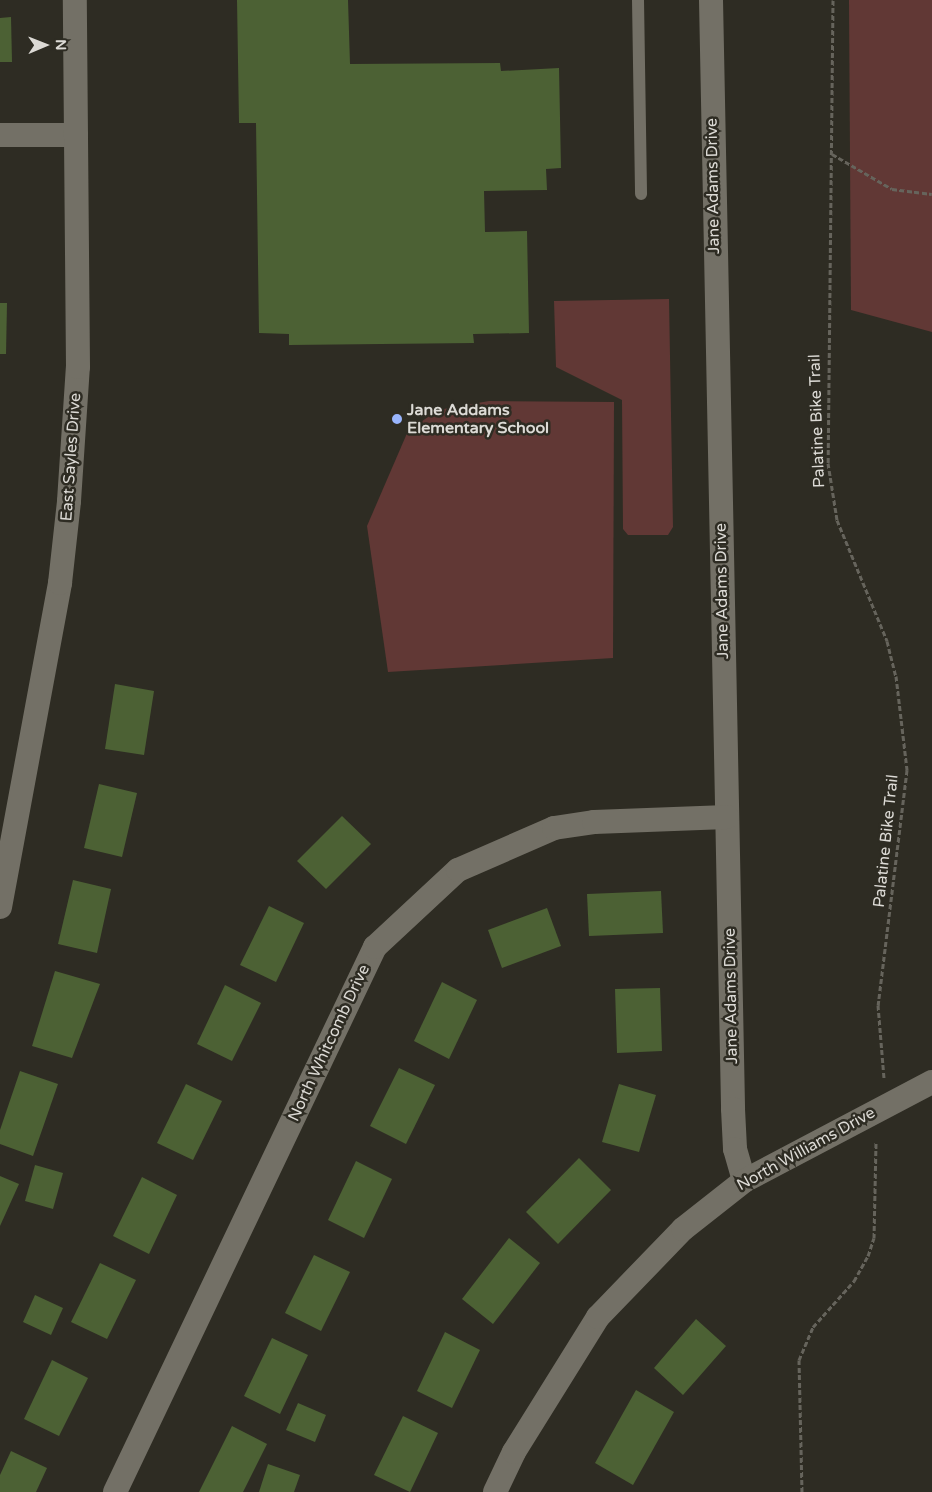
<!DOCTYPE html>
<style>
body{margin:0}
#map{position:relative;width:932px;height:1492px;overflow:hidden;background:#2e2c23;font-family:"Varela Round",sans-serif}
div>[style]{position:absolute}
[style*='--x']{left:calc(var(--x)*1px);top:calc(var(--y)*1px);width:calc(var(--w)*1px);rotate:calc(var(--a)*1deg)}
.green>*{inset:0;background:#613835}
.building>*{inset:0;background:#4c6134}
.path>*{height:3px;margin-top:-1.5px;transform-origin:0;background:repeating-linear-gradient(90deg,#66645c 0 5px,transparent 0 7.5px)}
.lane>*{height:12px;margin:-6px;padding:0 6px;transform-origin:6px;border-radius:6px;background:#737066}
.street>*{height:24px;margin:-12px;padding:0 12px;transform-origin:12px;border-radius:12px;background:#737066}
.dots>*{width:14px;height:14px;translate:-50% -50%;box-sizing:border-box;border:2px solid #2e2c23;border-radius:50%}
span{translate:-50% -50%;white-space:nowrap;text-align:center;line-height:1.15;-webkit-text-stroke:5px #2e2c23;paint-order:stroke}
.street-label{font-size:16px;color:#dcdad5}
.poi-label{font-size:16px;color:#dcdad5;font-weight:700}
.left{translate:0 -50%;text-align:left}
.north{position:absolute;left:20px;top:20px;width:50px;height:50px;-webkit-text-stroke:4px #2e2c23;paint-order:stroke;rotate:89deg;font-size:14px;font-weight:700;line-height:20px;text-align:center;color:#dcdad5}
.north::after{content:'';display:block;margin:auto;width:18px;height:22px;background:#dcdad5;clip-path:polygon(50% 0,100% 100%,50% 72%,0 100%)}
</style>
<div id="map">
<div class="green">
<i style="clip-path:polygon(849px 0,932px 0,932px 332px,851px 310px)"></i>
<i style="clip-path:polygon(669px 299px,673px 527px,668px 535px,628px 535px,623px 529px,622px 400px,556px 367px,554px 301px)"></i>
<i style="clip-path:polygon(489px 401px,614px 402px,613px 658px,388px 672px,367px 526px,408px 431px,438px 410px)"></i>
</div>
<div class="building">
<i style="clip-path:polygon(237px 0,348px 0,350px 64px,500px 63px,501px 71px,559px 68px,561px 168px,546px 169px,547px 190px,484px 191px,485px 232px,527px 231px,529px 333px,473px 334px,474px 343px,289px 345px,289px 334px,259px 333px,256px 123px,239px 123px)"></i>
<i style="clip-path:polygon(11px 17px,12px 62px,0 62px,0 18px)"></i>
<i style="clip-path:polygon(0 303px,7px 303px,6px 354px,0 354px)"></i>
<i style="clip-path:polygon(115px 684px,154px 691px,144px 755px,105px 749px)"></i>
<i style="clip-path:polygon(99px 784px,137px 793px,122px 857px,84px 848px)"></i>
<i style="clip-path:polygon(342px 816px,371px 844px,326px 889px,297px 861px)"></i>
<i style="clip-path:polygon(73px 880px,111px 889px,97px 953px,58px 944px)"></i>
<i style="clip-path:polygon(661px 891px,663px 933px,589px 936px,587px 894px)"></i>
<i style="clip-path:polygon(269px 906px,304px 923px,276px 982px,240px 965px)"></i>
<i style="clip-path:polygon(547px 908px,561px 946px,502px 968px,488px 930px)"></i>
<i style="clip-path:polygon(55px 971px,100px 984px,72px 1058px,32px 1046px)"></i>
<i style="clip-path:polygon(442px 982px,477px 1000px,449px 1059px,414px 1041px)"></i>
<i style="clip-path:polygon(225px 985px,261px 1003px,232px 1061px,197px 1044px)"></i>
<i style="clip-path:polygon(660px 988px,662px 1051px,617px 1053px,615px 989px)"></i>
<i style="clip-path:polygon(399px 1068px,435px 1085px,406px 1144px,370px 1126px)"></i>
<i style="clip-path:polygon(20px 1071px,58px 1084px,33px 1156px,0 1144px,0 1130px)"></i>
<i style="clip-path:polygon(186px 1084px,222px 1101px,193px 1160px,157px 1143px)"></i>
<i style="clip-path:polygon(619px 1084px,656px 1095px,639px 1152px,602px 1142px)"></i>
<i style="clip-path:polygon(579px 1158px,611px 1190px,558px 1244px,526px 1212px)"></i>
<i style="clip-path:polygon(356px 1161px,392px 1179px,364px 1238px,328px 1220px)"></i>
<i style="clip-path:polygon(35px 1165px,63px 1173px,53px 1209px,25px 1201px)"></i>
<i style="clip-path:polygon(0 1176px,19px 1184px,0 1226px)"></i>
<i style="clip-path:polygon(142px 1177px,177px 1195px,149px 1254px,113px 1236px)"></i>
<i style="clip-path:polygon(509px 1238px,540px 1263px,493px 1324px,462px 1299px)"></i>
<i style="clip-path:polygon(314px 1255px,350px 1272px,321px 1331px,285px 1313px)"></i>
<i style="clip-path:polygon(100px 1263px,136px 1280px,107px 1339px,71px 1322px)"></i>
<i style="clip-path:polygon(35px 1295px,63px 1308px,51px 1335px,23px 1322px)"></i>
<i style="clip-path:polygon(696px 1319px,726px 1346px,683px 1395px,654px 1368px)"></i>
<i style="clip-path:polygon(445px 1332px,480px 1350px,452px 1408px,417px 1391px)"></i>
<i style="clip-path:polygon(272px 1338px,308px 1355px,280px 1414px,244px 1396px)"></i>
<i style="clip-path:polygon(52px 1360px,88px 1378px,59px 1436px,24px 1419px)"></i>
<i style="clip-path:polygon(636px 1390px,674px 1412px,633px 1485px,595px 1463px)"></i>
<i style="clip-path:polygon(298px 1403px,326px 1415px,315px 1442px,286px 1430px)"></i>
<i style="clip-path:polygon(403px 1416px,438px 1433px,410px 1492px,374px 1475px)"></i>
<i style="clip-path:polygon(232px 1426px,267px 1444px,243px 1492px,199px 1492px)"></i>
<i style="clip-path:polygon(11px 1451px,47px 1468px,36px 1492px,0 1492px,0 1475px)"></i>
<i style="clip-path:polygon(268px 1464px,300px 1475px,294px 1492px,259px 1492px)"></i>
</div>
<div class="path">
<i style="--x:833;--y:0;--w:463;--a:90.6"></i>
<i style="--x:828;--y:463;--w:58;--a:81"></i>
<i style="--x:837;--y:520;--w:131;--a:67.5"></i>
<i style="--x:887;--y:641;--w:36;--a:76"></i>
<i style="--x:896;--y:676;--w:95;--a:83.3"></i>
<i style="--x:907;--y:770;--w:237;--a:97"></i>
<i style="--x:878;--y:1005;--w:73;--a:85.3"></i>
<i style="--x:832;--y:154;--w:69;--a:30.3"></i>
<i style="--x:892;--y:189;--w:40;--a:7.1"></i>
<i style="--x:802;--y:1492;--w:132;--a:-91.3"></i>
<i style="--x:799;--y:1360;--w:36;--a:-67"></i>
<i style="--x:813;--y:1327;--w:62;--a:-48.3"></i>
<i style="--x:854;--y:1281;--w:29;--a:-61"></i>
<i style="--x:868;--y:1256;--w:19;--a:-72"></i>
<i style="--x:874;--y:1238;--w:97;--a:-88.8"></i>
</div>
<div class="lane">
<i style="--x:638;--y:0;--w:194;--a:89.1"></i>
</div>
<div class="street">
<i style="--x:711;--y:0;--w:1109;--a:88.86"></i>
<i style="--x:733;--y:1109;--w:40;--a:87.1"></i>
<i style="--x:735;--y:1149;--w:33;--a:74"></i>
<i style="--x:0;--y:135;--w:76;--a:0"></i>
<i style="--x:0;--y:907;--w:330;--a:-79.5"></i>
<i style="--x:60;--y:583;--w:82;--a:-83.7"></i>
<i style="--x:69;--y:501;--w:134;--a:-86.2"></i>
<i style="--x:78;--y:367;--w:367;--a:-90.5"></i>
<i style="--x:115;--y:1492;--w:604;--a:-64.5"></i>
<i style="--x:375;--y:947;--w:113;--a:-42.9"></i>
<i style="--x:458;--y:870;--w:105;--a:-23.6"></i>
<i style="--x:554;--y:828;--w:40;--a:-8.5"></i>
<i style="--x:594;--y:822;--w:133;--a:-2.2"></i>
<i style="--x:495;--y:1492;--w:44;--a:-64.6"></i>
<i style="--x:514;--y:1452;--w:159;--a:-58.1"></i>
<i style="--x:598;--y:1317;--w:122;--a:-46"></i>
<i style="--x:683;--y:1229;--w:78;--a:-38.2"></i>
<i style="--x:744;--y:1181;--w:212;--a:-27.8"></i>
</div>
<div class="dots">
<i style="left:397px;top:419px;background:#99b5fd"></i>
</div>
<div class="street-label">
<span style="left:713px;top:186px;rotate:-91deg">Jane Adams Drive</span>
<span style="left:817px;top:421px;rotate:-92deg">Palatine Bike Trail</span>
<span style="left:71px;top:457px;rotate:-86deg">East Sayles Drive</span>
<span style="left:722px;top:591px;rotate:-91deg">Jane Adams Drive</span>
<span style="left:886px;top:841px;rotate:-84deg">Palatine Bike Trail</span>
<span style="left:731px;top:996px;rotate:-91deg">Jane Adams Drive</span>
<span style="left:329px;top:1043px;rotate:-65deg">North Whitcomb Drive</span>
<span style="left:806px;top:1149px;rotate:-29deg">North Williams Drive</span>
</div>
<div class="poi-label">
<span class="left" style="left:407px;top:419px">Jane Addams<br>Elementary School</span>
</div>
<div class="north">N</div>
</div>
